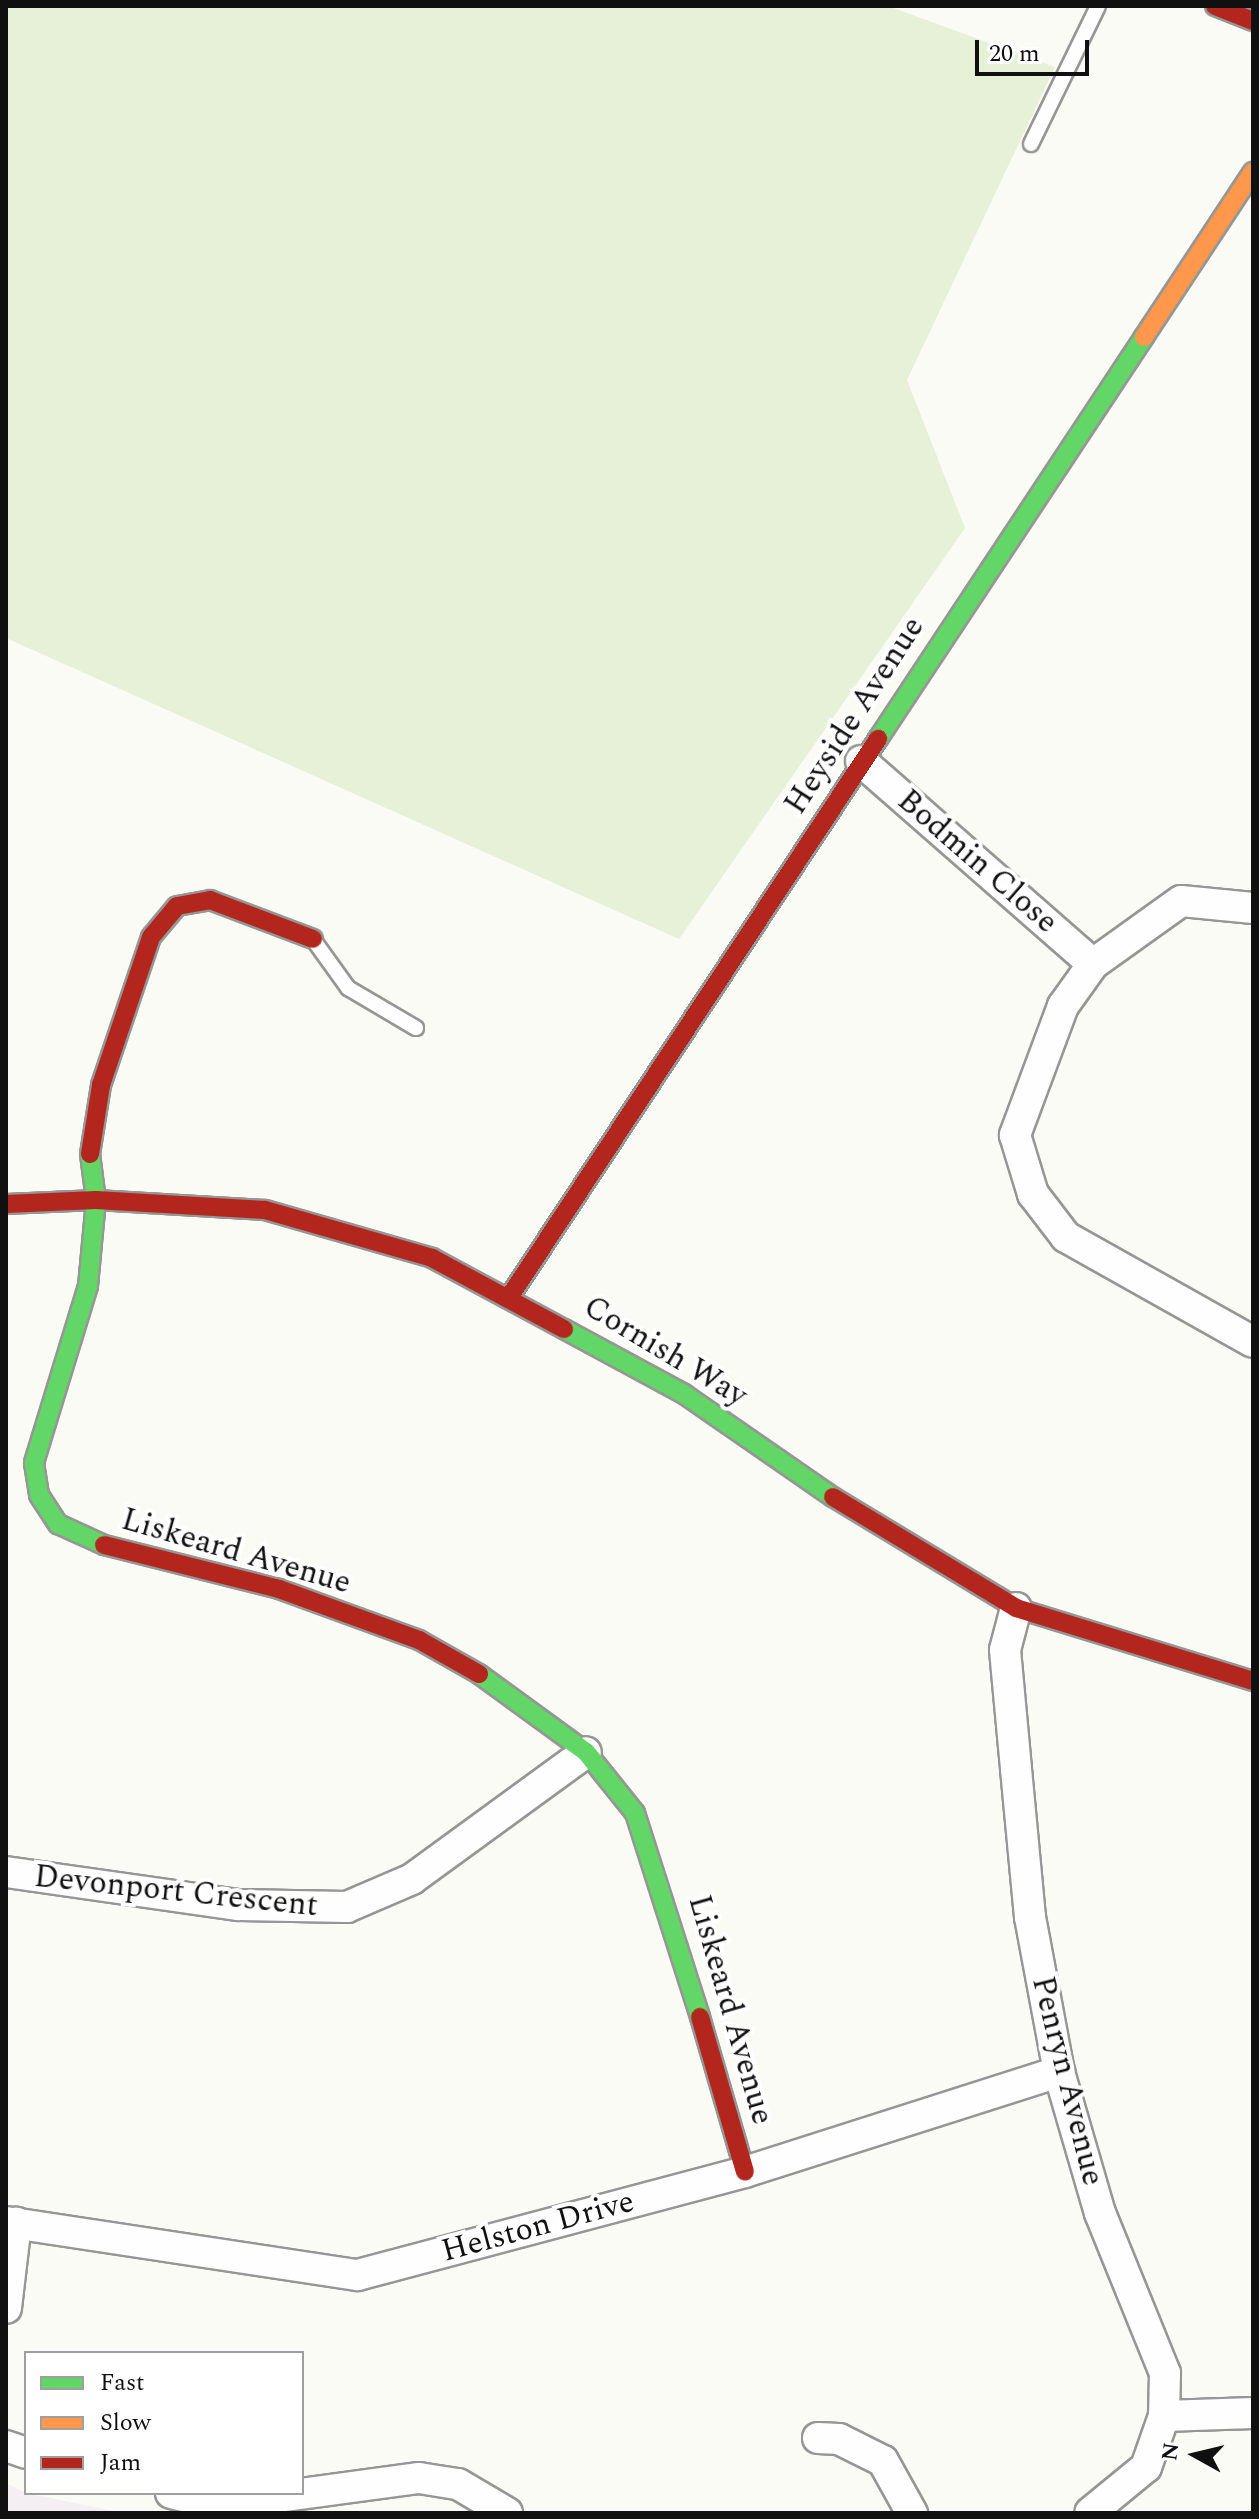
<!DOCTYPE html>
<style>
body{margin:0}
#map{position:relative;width:1259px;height:2519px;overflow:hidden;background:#fbfbf6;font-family:Spectral,serif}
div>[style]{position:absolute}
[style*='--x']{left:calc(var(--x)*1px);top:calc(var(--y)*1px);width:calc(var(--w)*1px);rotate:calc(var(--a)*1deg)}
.industrial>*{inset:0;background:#f3eff2}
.green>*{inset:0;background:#e6f1d7}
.roads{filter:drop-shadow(2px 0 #969694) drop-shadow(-2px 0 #969694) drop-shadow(0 2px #969694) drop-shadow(0 -2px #969694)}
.lane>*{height:14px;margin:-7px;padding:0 7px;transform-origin:7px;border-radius:7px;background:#fefefe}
.street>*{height:30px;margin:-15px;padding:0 15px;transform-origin:15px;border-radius:15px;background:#fefefe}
.fast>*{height:18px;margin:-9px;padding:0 9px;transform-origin:9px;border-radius:9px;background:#63d668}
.slow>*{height:18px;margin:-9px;padding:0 9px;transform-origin:9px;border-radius:9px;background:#ff974d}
.jam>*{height:18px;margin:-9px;padding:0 9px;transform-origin:9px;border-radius:9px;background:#b3261e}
span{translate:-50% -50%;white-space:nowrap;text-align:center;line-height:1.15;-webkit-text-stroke:8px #fff;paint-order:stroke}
.street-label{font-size:32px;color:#101010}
.frame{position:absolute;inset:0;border:8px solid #101010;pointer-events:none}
.legend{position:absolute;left:24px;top:2351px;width:280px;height:144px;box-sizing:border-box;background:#fff;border:2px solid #9f9f9f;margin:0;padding:10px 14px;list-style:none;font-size:24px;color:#101010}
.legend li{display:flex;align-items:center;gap:16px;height:40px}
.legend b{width:40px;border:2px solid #9f9f9f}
.north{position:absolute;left:1155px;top:2415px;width:80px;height:80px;-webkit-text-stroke:6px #fff;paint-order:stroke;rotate:278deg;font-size:22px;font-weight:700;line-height:32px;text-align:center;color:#101010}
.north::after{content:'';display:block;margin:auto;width:28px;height:36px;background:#101010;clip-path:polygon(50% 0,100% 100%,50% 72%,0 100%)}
.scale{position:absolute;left:975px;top:40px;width:114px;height:36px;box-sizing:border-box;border:4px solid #101010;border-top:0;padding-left:10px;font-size:24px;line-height:28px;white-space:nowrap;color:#101010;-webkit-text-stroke:6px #fff;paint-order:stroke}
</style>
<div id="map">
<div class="industrial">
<i style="clip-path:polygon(6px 2483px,26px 2493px,123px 2513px,6px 2513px)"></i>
</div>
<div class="green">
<i style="clip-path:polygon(6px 6px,888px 6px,1055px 67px,907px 380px,965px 528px,679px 939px,6px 638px)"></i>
</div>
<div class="roads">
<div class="lane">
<i style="--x:1031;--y:144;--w:153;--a:-64.1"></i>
<i style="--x:315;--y:942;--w:57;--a:54.3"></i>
<i style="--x:348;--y:988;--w:79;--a:30.5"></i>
</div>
<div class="street">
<i style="--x:861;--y:761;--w:308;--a:41.2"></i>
<i style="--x:1253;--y:908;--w:72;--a:-174.4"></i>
<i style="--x:1181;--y:901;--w:108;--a:144.4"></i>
<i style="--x:1093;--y:964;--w:52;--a:125.5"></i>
<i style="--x:1063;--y:1006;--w:138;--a:110.4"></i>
<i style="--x:1015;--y:1135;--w:62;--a:73"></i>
<i style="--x:1033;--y:1194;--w:54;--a:52.5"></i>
<i style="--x:1066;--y:1237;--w:214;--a:29.3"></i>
<i style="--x:1016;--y:1608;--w:43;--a:104.7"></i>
<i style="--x:1005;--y:1650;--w:120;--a:84.7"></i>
<i style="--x:1016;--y:1769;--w:149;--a:84.6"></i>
<i style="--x:1030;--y:1917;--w:158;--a:79.4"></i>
<i style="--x:1059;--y:2072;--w:147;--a:73.8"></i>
<i style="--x:1100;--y:2213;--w:173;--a:67.9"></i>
<i style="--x:1165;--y:2373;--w:43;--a:91.3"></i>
<i style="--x:1164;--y:2416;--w:54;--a:109.4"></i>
<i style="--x:1146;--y:2467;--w:72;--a:140.6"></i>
<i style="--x:6;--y:1872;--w:235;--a:8.1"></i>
<i style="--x:239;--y:1905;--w:108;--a:1.1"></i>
<i style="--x:347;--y:1907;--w:71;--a:-23.3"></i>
<i style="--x:412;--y:1879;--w:215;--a:-36.1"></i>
<i style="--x:6;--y:2222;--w:356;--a:8.6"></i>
<i style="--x:358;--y:2275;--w:400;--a:-14.9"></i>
<i style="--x:745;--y:2172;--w:330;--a:-17.7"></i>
<i style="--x:6;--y:2308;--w:86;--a:-83.3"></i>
<i style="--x:1164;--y:2416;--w:89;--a:-1.9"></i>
<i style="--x:818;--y:2438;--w:21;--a:3"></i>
<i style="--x:839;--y:2439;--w:49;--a:26.6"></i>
<i style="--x:883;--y:2461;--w:60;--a:60.9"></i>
<i style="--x:6;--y:2446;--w:21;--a:19"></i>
<i style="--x:171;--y:2493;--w:49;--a:14"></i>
<i style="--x:219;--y:2505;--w:202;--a:-7.7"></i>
<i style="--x:419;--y:2478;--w:39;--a:9"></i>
<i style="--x:458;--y:2484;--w:57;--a:30.6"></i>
</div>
<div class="fast">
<i style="--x:878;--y:739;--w:482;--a:-56.5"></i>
<i style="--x:90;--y:1154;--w:46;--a:82.6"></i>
<i style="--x:96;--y:1200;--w:86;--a:95.3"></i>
<i style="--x:88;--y:1286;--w:185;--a:107"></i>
<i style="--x:34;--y:1463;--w:32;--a:81"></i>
<i style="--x:39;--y:1495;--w:35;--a:57"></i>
<i style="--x:58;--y:1524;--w:51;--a:24.5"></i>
<i style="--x:564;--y:1329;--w:136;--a:28.4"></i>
<i style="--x:684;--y:1394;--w:181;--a:34.7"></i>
<i style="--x:479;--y:1674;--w:132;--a:36.1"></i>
<i style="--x:586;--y:1752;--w:78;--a:51.2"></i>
<i style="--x:635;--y:1813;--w:214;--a:72.3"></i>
</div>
<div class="slow">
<i style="--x:1144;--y:337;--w:198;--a:-56.6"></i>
</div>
<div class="jam">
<i style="--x:1215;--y:6;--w:41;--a:21.5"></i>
<i style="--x:90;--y:1154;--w:70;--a:-80.9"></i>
<i style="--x:101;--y:1085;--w:156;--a:-71.3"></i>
<i style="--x:151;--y:937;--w:40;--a:-50"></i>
<i style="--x:177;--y:906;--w:34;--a:-10"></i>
<i style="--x:210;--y:900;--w:110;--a:20.7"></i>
<i style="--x:6;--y:1204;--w:90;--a:-2.5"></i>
<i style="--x:96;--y:1200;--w:169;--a:3.4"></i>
<i style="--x:265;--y:1210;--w:174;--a:16"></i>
<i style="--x:432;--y:1258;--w:150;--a:28.3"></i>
<i style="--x:510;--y:1296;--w:668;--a:-56.55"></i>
<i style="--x:833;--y:1497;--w:214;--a:31.2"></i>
<i style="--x:1016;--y:1608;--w:248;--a:17.1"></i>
<i style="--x:104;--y:1545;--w:180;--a:14.1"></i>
<i style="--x:279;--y:1589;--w:149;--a:20"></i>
<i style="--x:419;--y:1640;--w:69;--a:29.5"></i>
<i style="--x:700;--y:2017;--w:161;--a:73.8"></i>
</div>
</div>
<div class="street-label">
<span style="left:855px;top:716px;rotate:-57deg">Heyside Avenue</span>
<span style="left:977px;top:862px;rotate:41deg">Bodmin Close</span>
<span style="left:665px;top:1352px;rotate:31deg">Cornish Way</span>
<span style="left:236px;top:1552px;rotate:16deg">Liskeard Avenue</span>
<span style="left:176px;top:1892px;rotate:6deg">Devonport Crescent</span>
<span style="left:730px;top:2010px;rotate:74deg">Liskeard Avenue</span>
<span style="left:1067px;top:2081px;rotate:76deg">Penryn Avenue</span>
<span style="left:538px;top:2227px;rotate:-15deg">Helston Drive</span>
</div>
<div class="frame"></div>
<ul class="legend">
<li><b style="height:10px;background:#63d668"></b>Fast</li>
<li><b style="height:10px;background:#ff974d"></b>Slow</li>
<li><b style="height:10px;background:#b3261e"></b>Jam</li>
</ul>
<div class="north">N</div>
<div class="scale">20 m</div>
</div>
